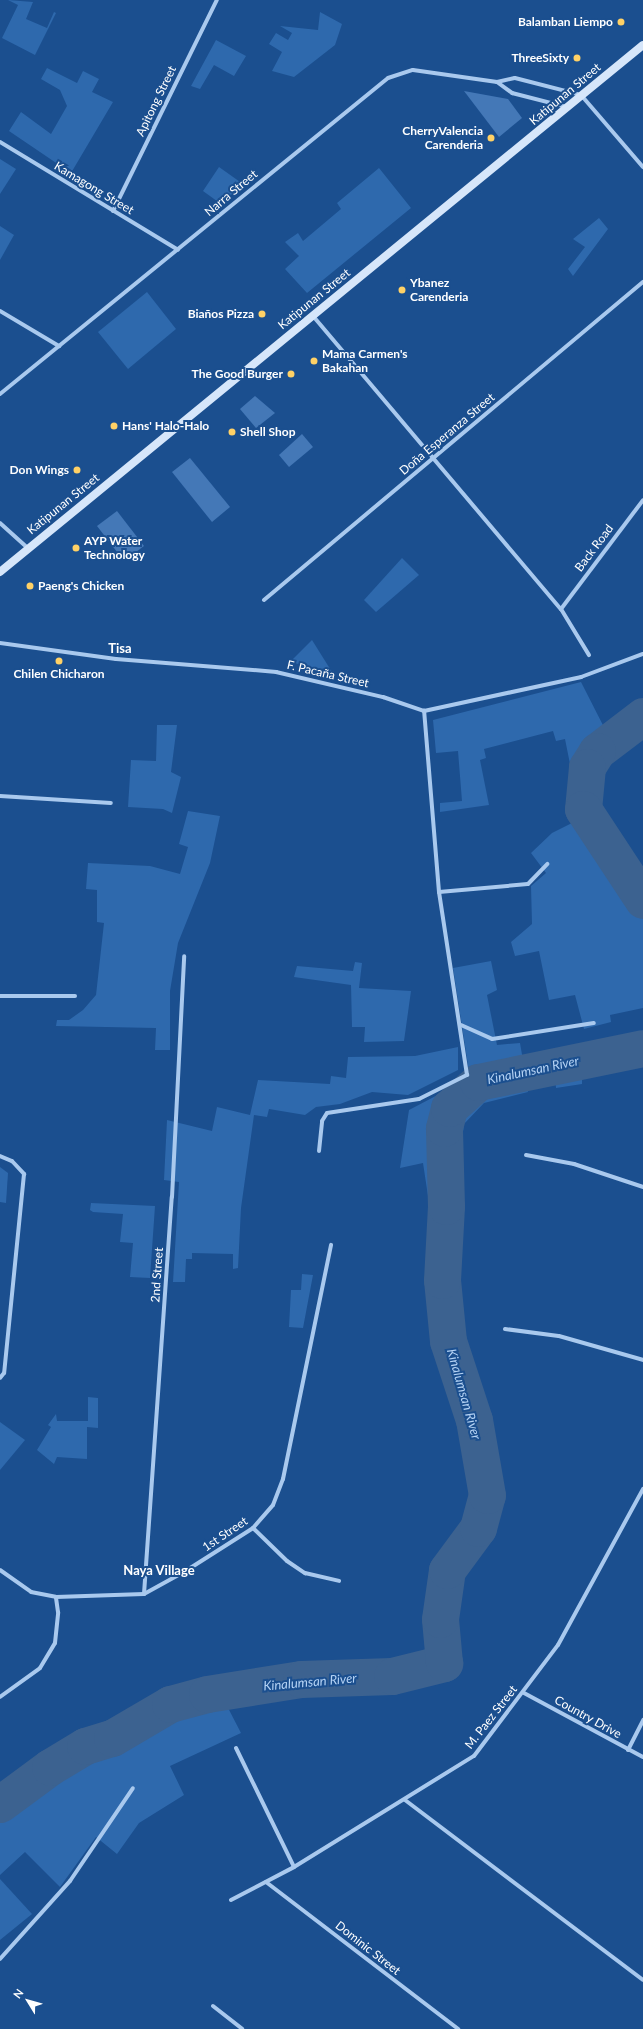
<!DOCTYPE html>
<meta charset="utf-8">
<style>
body{margin:0}
#map{position:relative;width:643px;height:2029px;overflow:hidden;background:#1b4f8f;font-family:Lato,sans-serif}
div>[style]{position:absolute}
[style*='--x']{left:calc(var(--x)*1px);top:calc(var(--y)*1px);width:calc(var(--w)*1px);rotate:calc(var(--a)*1deg)}
.green>*{inset:0;background:#2e69ad}
.river>*{height:37px;margin:-18.5px;padding:0 18.5px;transform-origin:18.5px;border-radius:18.5px;background:#3c6290}
.building>*{inset:0;background:#4478b7}
.street>*{height:4px;margin:-2px;padding:0 2px;transform-origin:2px;border-radius:2px;background:#a9c9ee}
.secondary>*{height:8px;margin:-4px;padding:0 4px;transform-origin:4px;border-radius:4px;background:#d6e6fa}
.dots>*{width:11px;height:11px;translate:-50% -50%;box-sizing:border-box;border:2px solid #1b4f8f;border-radius:50%}
span{translate:-50% -50%;white-space:nowrap;text-align:center;line-height:1.15;-webkit-text-stroke:4px #1b4f8f;paint-order:stroke}
.poi-label{font-size:12px;color:#fff;font-weight:700}
.right{translate:-100% -50%;text-align:right}
.left{translate:0 -50%;text-align:left}
.street-label{font-size:12px;color:#fff}
.neighbourhood-label{font-size:13px;color:#fff;font-weight:700}
.water-label{font-size:13px;color:#b5d3f5;font-style:italic}
.north{position:absolute;left:8px;top:1981px;width:40px;height:40px;-webkit-text-stroke:3px #1b4f8f;paint-order:stroke;rotate:307deg;font-size:11px;font-weight:700;line-height:16px;text-align:center;color:#fff}
.north::after{content:'';display:block;margin:auto;width:14px;height:18px;background:#fff;clip-path:polygon(50% 0,100% 100%,50% 72%,0 100%)}
</style>
<div id="map">
<div class="green">
<i style="clip-path:polygon(8px 0,33px 2px,26px 19px,47px 28px,54px 12px,56px 13px,35px 55px,2px 38px,18px 5px)"></i>
<i style="clip-path:polygon(320px 12px,342px 24px,335px 45px,294px 77px,272px 71px,282px 52px,269px 44px,276px 33px,288px 40px,292px 33px,280px 26px,318px 30px)"></i>
<i style="clip-path:polygon(216px 40px,246px 56px,234px 76px,214px 65px,200px 89px,191px 86px)"></i>
<i style="clip-path:polygon(47px 68px,77px 83px,83px 71px,99px 79px,92px 92px,113px 102px,71px 173px,9px 131px,21px 112px,51px 134px,67px 106px,60px 90px,41px 79px)"></i>
<i style="clip-path:polygon(0 159px,16px 169px,0 194px)"></i>
<i style="clip-path:polygon(219px 167px,243px 184px,221px 204px,203px 191px)"></i>
<i style="clip-path:polygon(379px 168px,411px 208px,307px 293px,285px 269px,299px 256px,285px 242px,298px 233px,303px 241px,341px 209px,337px 203px)"></i>
<i style="clip-path:polygon(599px 218px,608px 229px,573px 276px,568px 269px,585px 247px,573px 239px)"></i>
<i style="clip-path:polygon(0 226px,14px 235px,0 260px)"></i>
<i style="clip-path:polygon(147px 292px,176px 329px,128px 369px,98px 332px)"></i>
<i style="clip-path:polygon(402px 558px,419px 575px,376px 612px,364px 600px)"></i>
<i style="clip-path:polygon(312px 640px,332px 672px,290px 662px)"></i>
<i style="clip-path:polygon(581px 682px,609px 737px,571px 769px,565px 739px,556px 741px,553px 731px,484px 749px,486px 758px,480px 760px,489px 805px,440px 812px,440px 803px,462px 801px,458px 751px,436px 753px,433px 720px)"></i>
<i style="clip-path:polygon(157px 725px,177px 725px,171px 772px,181px 777px,172px 813px,163px 809px,128px 807px,131px 760px,156px 761px)"></i>
<i style="clip-path:polygon(188px 811px,220px 816px,210px 863px,178px 943px,170px 991px,170px 1050px,155px 1050px,156px 1028px,56px 1026px,57px 1020px,69px 1020px,83px 1010px,96px 995px,104px 923px,97px 922px,97px 890px,86px 889px,88px 863px,150px 866px,180px 874px,188px 847px,179px 844px)"></i>
<i style="clip-path:polygon(584px 817px,643px 899px,643px 1008px,610px 1015px,611px 1022px,584px 1029px,575px 995px,549px 1000px,539px 951px,515px 956px,511px 942px,532px 924px,531px 886px,546px 873px,531px 853px,552px 833px)"></i>
<i style="clip-path:polygon(491px 961px,497px 990px,487px 995px,497px 1045px,520px 1043px,524px 1066px,637px 1046px,643px 1030px,643px 1064px,582px 1079px,582px 1084px,556px 1088px,555px 1077px,527px 1087px,528px 1092px,484px 1103px,464px 1124px,459px 1163px,458px 1301px,460px 1324px,468px 1351px,443px 1360px,433px 1297px,435px 1263px,443px 1262px,444px 1215px,431px 1216px,423px 1163px,400px 1168px,409px 1110px,470px 1078px,453px 968px)"></i>
<i style="clip-path:polygon(355px 962px,362px 963px,359px 988px,411px 991px,404px 1041px,364px 1042px,365px 1027px,352px 1027px,351px 985px,294px 977px,297px 966px,353px 971px)"></i>
<i style="clip-path:polygon(458px 1047px,458px 1070px,408px 1095px,372px 1092px,340px 1104px,316px 1107px,305px 1115px,269px 1109px,267px 1117px,254px 1115px,241px 1208px,238px 1268px,233px 1269px,233px 1254px,192px 1253px,192px 1259px,186px 1259px,185px 1282px,173px 1282px,179px 1182px,164px 1180px,167px 1120px,212px 1131px,217px 1107px,250px 1115px,258px 1080px,330px 1084px,331px 1076px,346px 1078px,348px 1057px,415px 1056px)"></i>
<i style="clip-path:polygon(0 1167px,8px 1173px,6px 1203px,0 1202px)"></i>
<i style="clip-path:polygon(91px 1203px,155px 1206px,150px 1278px,130px 1277px,133px 1243px,120px 1242px,123px 1214px,93px 1212px,90px 1210px)"></i>
<i style="clip-path:polygon(302px 1274px,313px 1275px,303px 1328px,289px 1327px,291px 1290px,301px 1290px)"></i>
<i style="clip-path:polygon(88px 1397px,98px 1398px,98px 1428px,87px 1427px,87px 1459px,57px 1457px,54px 1464px,37px 1450px,51px 1427px,48px 1425px,56px 1414px,57px 1421px,88px 1421px)"></i>
<i style="clip-path:polygon(0 1422px,25px 1440px,0 1470px)"></i>
<i style="clip-path:polygon(245px 1678px,248px 1698px,226px 1704px,241px 1733px,170px 1766px,184px 1795px,139px 1823px,117px 1854px,96px 1837px,60px 1887px,25px 1852px,0 1875px,0 1789px,23px 1774px,30px 1782px,85px 1746px,112px 1738px,124px 1731px,136px 1713px,188px 1683px)"></i>
<i style="clip-path:polygon(0 1879px,32px 1914px,0 1940px)"></i>
</div>
<div class="river">
<i style="--x:643;--y:716;--w:58;--a:142.7"></i>
<i style="--x:597;--y:751;--w:19;--a:122"></i>
<i style="--x:587;--y:767;--w:42;--a:95.4"></i>
<i style="--x:583;--y:809;--w:109;--a:56.6"></i>
<i style="--x:0;--y:1804;--w:62;--a:-36.5"></i>
<i style="--x:50;--y:1767;--w:41;--a:-31"></i>
<i style="--x:85;--y:1746;--w:28;--a:-17"></i>
<i style="--x:112;--y:1738;--w:67;--a:-30.4"></i>
<i style="--x:170;--y:1704;--w:38;--a:-15"></i>
<i style="--x:207;--y:1694;--w:95;--a:-9.1"></i>
<i style="--x:301;--y:1679;--w:91;--a:-1.9"></i>
<i style="--x:392;--y:1676;--w:54;--a:-14"></i>
<i style="--x:444;--y:1663;--w:44;--a:-95.2"></i>
<i style="--x:440;--y:1619;--w:49;--a:-81.9"></i>
<i style="--x:447;--y:1570;--w:52;--a:-53.6"></i>
<i style="--x:478;--y:1528;--w:34;--a:-75"></i>
<i style="--x:487;--y:1495;--w:76;--a:-99.8"></i>
<i style="--x:474;--y:1420;--w:83;--a:-108.2"></i>
<i style="--x:448;--y:1341;--w:61;--a:-95.6"></i>
<i style="--x:442;--y:1280;--w:74;--a:-86.9"></i>
<i style="--x:446;--y:1206;--w:78;--a:-91.5"></i>
<i style="--x:444;--y:1128;--w:21;--a:-76"></i>
<i style="--x:449;--y:1108;--w:39;--a:-42"></i>
<i style="--x:478;--y:1082;--w:168;--a:-11.6"></i>
</div>
<div class="building">
<i style="clip-path:polygon(464px 91px,508px 99px,522px 118px,499px 137px)"></i>
<i style="clip-path:polygon(255px 396px,275px 413px,256px 428px,240px 409px)"></i>
<i style="clip-path:polygon(302px 434px,313px 447px,289px 467px,279px 455px)"></i>
<i style="clip-path:polygon(190px 458px,230px 507px,212px 522px,172px 472px)"></i>
<i style="clip-path:polygon(117px 511px,144px 546px,124px 561px,97px 526px)"></i>
</div>
<div class="street">
<i style="--x:497;--y:82;--w:19;--a:36"></i>
<i style="--x:512;--y:93;--w:57;--a:14.3"></i>
<i style="--x:0;--y:142;--w:208;--a:31.2"></i>
<i style="--x:113;--y:211;--w:235;--a:-63.8"></i>
<i style="--x:0;--y:311;--w:69;--a:30.7"></i>
<i style="--x:313;--y:316;--w:384;--a:49.8"></i>
<i style="--x:561;--y:609;--w:54;--a:58.7"></i>
<i style="--x:0;--y:394;--w:500;--a:-39.16"></i>
<i style="--x:388;--y:78;--w:26;--a:-18"></i>
<i style="--x:413;--y:70;--w:85;--a:8.1"></i>
<i style="--x:497;--y:82;--w:18;--a:-13"></i>
<i style="--x:515;--y:78;--w:68;--a:14.4"></i>
<i style="--x:581;--y:95;--w:95;--a:49.3"></i>
<i style="--x:0;--y:523;--w:38;--a:42"></i>
<i style="--x:264;--y:600;--w:495;--a:-40"></i>
<i style="--x:561;--y:609;--w:136;--a:-53"></i>
<i style="--x:0;--y:643;--w:117;--a:7.9"></i>
<i style="--x:116;--y:659;--w:161;--a:4.6"></i>
<i style="--x:276;--y:672;--w:110;--a:13.2"></i>
<i style="--x:383;--y:697;--w:43;--a:18.9"></i>
<i style="--x:424;--y:711;--w:161;--a:-12.2"></i>
<i style="--x:581;--y:677;--w:66;--a:-20.4"></i>
<i style="--x:0;--y:796;--w:111;--a:3.6"></i>
<i style="--x:439;--y:892;--w:89;--a:-5.1"></i>
<i style="--x:528;--y:884;--w:28;--a:-46"></i>
<i style="--x:0;--y:996;--w:75;--a:0"></i>
<i style="--x:461;--y:1025;--w:34;--a:24"></i>
<i style="--x:492;--y:1039;--w:103;--a:-8.9"></i>
<i style="--x:319;--y:1151;--w:30;--a:-84"></i>
<i style="--x:322;--y:1121;--w:9;--a:-58"></i>
<i style="--x:327;--y:1113;--w:93;--a:-8.7"></i>
<i style="--x:419;--y:1099;--w:54;--a:-26.6"></i>
<i style="--x:467;--y:1075;--w:185;--a:-98.7"></i>
<i style="--x:439;--y:892;--w:182;--a:-94.7"></i>
<i style="--x:526;--y:1155;--w:49;--a:10.6"></i>
<i style="--x:574;--y:1164;--w:73;--a:18.4"></i>
<i style="--x:0;--y:1156;--w:13;--a:23"></i>
<i style="--x:12;--y:1161;--w:18;--a:47"></i>
<i style="--x:24;--y:1174;--w:200;--a:95.7"></i>
<i style="--x:4;--y:1373;--w:6;--a:129"></i>
<i style="--x:505;--y:1329;--w:54;--a:7.4"></i>
<i style="--x:559;--y:1336;--w:87;--a:15.9"></i>
<i style="--x:253;--y:1528;--w:47;--a:44.1"></i>
<i style="--x:287;--y:1561;--w:22;--a:34"></i>
<i style="--x:305;--y:1573;--w:35;--a:13"></i>
<i style="--x:0;--y:1570;--w:38;--a:35"></i>
<i style="--x:31;--y:1592;--w:25;--a:11"></i>
<i style="--x:56;--y:1597;--w:88;--a:-2"></i>
<i style="--x:144;--y:1594;--w:46;--a:-28.8"></i>
<i style="--x:184;--y:1572;--w:82;--a:-32.5"></i>
<i style="--x:253;--y:1528;--w:30;--a:-49"></i>
<i style="--x:273;--y:1505;--w:28;--a:-69"></i>
<i style="--x:283;--y:1479;--w:239;--a:-78.4"></i>
<i style="--x:144;--y:1594;--w:398;--a:-86"></i>
<i style="--x:172;--y:1197;--w:241;--a:-87.1"></i>
<i style="--x:524;--y:1693;--w:135;--a:28.3"></i>
<i style="--x:0;--y:1697;--w:49;--a:-35.9"></i>
<i style="--x:40;--y:1668;--w:29;--a:-59"></i>
<i style="--x:55;--y:1643;--w:31;--a:-84"></i>
<i style="--x:58;--y:1612;--w:15;--a:-98"></i>
<i style="--x:236;--y:1748;--w:132;--a:64"></i>
<i style="--x:628;--y:1750;--w:34;--a:-63"></i>
<i style="--x:405;--y:1800;--w:298;--a:37.1"></i>
<i style="--x:266;--y:1882;--w:242;--a:37.4"></i>
<i style="--x:231;--y:1900;--w:71;--a:-27.6"></i>
<i style="--x:294;--y:1867;--w:211;--a:-31.7"></i>
<i style="--x:474;--y:1756;--w:139;--a:-52.9"></i>
<i style="--x:558;--y:1645;--w:178;--a:-61.4"></i>
<i style="--x:0;--y:1959;--w:105;--a:-48.1"></i>
<i style="--x:70;--y:1881;--w:112;--a:-55.9"></i>
<i style="--x:213;--y:2006;--w:37;--a:38"></i>
</div>
<div class="secondary">
<i style="--x:0;--y:572;--w:831;--a:-39.34"></i>
</div>
<div class="dots">
<i style="left:621px;top:22px;background:#ffd166"></i>
<i style="left:577px;top:58px;background:#ffd166"></i>
<i style="left:491px;top:138px;background:#ffd166"></i>
<i style="left:402px;top:290px;background:#ffd166"></i>
<i style="left:262px;top:314px;background:#ffd166"></i>
<i style="left:314px;top:361px;background:#ffd166"></i>
<i style="left:291px;top:374px;background:#ffd166"></i>
<i style="left:114px;top:426px;background:#ffd166"></i>
<i style="left:232px;top:432px;background:#ffd166"></i>
<i style="left:77px;top:470px;background:#ffd166"></i>
<i style="left:76px;top:548px;background:#ffd166"></i>
<i style="left:30px;top:586px;background:#ffd166"></i>
<i style="left:59px;top:661px;background:#ffd166"></i>
</div>
<div class="poi-label">
<span class="right" style="left:613px;top:22px">Balamban Liempo</span>
<span class="right" style="left:569px;top:58px">ThreeSixty</span>
<span class="right" style="left:483px;top:138px">CherryValencia<br>Carenderia</span>
<span class="left" style="left:410px;top:290px">Ybanez<br>Carenderia</span>
<span class="right" style="left:254px;top:314px">Biaños Pizza</span>
<span class="left" style="left:322px;top:361px">Mama Carmen's<br>Bakahan</span>
<span class="right" style="left:283px;top:374px">The Good Burger</span>
<span class="left" style="left:122px;top:426px">Hans' Halo-Halo</span>
<span class="left" style="left:240px;top:432px">Shell Shop</span>
<span class="right" style="left:69px;top:470px">Don Wings</span>
<span class="left" style="left:84px;top:548px">AYP Water<br>Technology</span>
<span class="left" style="left:38px;top:586px">Paeng's Chicken</span>
<span style="left:59px;top:674px">Chilen Chicharon</span>
</div>
<div class="street-label">
<span style="left:565px;top:94px;rotate:-40deg">Katipunan Street</span>
<span style="left:156px;top:101px;rotate:-64deg">Apitong Street</span>
<span style="left:94px;top:188px;rotate:31deg">Kamagong Street</span>
<span style="left:231px;top:193px;rotate:-40deg">Narra Street</span>
<span style="left:314px;top:299px;rotate:-39deg">Katipunan Street</span>
<span style="left:447px;top:434px;rotate:-40deg">Doña Esperanza Street</span>
<span style="left:63px;top:504px;rotate:-39deg">Katipunan Street</span>
<span style="left:594px;top:548px;rotate:-53deg">Back Road</span>
<span style="left:328px;top:674px;rotate:13deg">F. Pacaña Street</span>
<span style="left:157px;top:1275px;rotate:-86deg">2nd Street</span>
<span style="left:225px;top:1534px;rotate:-34deg">1st Street</span>
<span style="left:491px;top:1717px;rotate:-52deg">M. Paez Street</span>
<span style="left:588px;top:1717px;rotate:29deg">Country Drive</span>
<span style="left:368px;top:1948px;rotate:38deg">Dominic Street</span>
</div>
<div class="neighbourhood-label">
<span style="left:120px;top:648px">Tisa</span>
<span style="left:159px;top:1570px">Naya Village</span>
</div>
<div class="water-label">
<span style="left:533px;top:1070px;rotate:-12deg">Kinalumsan River</span>
<span style="left:464px;top:1394px;rotate:74deg">Kinalumsan River</span>
<span style="left:310px;top:1682px;rotate:-5deg">Kinalumsan River</span>
</div>
<div class="north">N</div>
</div>
